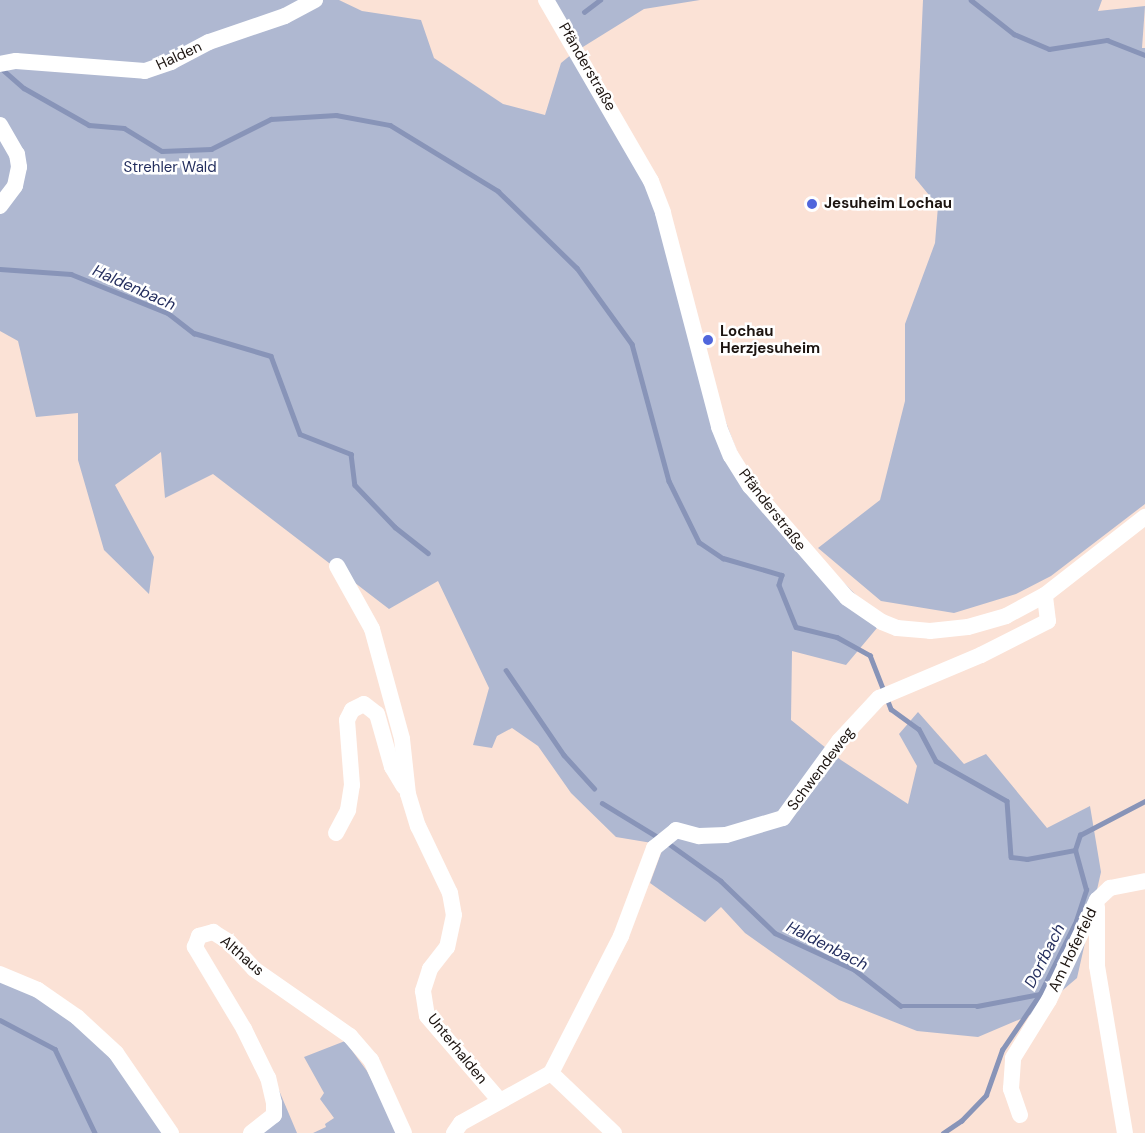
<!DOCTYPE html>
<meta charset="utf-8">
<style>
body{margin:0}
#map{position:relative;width:1145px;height:1133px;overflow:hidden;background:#fbe2d6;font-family:"DM Sans",sans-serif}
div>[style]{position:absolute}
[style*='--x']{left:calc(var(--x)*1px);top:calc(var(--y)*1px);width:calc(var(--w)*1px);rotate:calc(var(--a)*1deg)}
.green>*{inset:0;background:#afb8d1}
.stream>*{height:4.5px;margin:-2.25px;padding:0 2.25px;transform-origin:2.25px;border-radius:2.25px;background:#8894b8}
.minor>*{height:16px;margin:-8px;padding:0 8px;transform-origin:8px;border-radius:8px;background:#fff}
.dots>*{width:16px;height:16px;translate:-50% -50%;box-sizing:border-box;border:3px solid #fff;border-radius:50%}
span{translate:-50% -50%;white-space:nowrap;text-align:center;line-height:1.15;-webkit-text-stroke:5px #fff;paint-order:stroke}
.street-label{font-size:15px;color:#1c1410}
.park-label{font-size:15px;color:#242f5f}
.poi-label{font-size:15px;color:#1c1410;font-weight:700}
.left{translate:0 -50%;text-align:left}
.water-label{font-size:16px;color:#242e5e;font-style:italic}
</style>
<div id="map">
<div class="green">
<i style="clip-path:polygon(0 0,339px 0,362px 11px,421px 20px,434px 58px,503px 104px,545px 115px,561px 63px,578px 49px,546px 0,700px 0,644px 9px,578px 50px,651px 181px,693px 335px,750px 486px,882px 622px,846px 665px,792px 651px,791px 720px,841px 760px,908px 804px,917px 766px,899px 734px,918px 712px,964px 764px,986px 754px,1047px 828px,1090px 806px,1101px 872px,1077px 978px,1037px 1012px,978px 1037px,917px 1031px,839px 1000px,745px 933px,721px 907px,705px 922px,650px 883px,664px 845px,616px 837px,571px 793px,538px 746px,512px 728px,497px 736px,492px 748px,473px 745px,489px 688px,438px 581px,389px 609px,213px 474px,165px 498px,161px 452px,115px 485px,154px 557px,149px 594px,104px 550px,78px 460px,78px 413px,36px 417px,18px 341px,0 331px)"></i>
<i style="clip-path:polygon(923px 0,1102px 0,1098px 11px,1145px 6px,1142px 48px,1145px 48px,1145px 504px,1051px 576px,1016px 594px,954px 613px,881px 601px,818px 548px,880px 500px,905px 401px,905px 324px,935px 243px,938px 206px,915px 178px)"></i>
<i style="clip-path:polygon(0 974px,77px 1017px,171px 1133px,0 1133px)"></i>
<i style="clip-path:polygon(345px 1041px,367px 1071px,399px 1133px,313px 1133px,326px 1127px,325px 1124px,334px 1118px,320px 1099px,324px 1093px,304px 1057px)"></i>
<i style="clip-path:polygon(278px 1088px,297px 1133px,251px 1133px,264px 1127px)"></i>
</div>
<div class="stream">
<i style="--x:971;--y:0;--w:55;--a:38.3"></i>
<i style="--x:1014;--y:34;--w:38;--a:23"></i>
<i style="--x:1049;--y:49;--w:59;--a:-8.8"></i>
<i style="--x:1107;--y:40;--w:41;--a:21.5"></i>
<i style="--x:584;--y:12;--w:20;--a:-37"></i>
<i style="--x:2;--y:69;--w:29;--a:41"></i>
<i style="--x:24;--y:88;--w:75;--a:29.6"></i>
<i style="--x:89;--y:125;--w:35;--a:5"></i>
<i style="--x:124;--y:128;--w:44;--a:31.2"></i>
<i style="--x:162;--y:151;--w:49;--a:-2.3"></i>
<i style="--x:211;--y:149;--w:67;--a:-26.6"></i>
<i style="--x:271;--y:119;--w:65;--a:-3.5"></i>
<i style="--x:336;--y:115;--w:55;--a:10.5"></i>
<i style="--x:390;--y:125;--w:127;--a:31.4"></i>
<i style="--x:498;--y:191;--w:110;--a:44.3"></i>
<i style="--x:577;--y:268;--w:94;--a:54.1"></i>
<i style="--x:632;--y:344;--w:142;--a:74.9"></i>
<i style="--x:669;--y:481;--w:68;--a:63.8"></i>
<i style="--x:699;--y:542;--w:29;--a:34"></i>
<i style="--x:723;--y:558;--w:61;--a:16.1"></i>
<i style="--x:782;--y:575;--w:10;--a:107"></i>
<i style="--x:779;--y:585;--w:45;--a:68"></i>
<i style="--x:796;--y:627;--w:42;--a:13.7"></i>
<i style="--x:837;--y:637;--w:38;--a:29"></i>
<i style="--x:870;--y:655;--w:58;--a:68.7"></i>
<i style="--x:891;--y:709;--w:34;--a:36"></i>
<i style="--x:919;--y:729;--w:36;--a:62"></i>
<i style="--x:936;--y:761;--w:81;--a:29.4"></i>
<i style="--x:1007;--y:801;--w:56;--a:85.9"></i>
<i style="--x:1011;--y:857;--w:16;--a:7"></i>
<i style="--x:1027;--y:859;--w:49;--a:-10.6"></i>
<i style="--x:0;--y:269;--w:71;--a:4"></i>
<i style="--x:71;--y:274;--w:105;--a:21.9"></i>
<i style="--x:168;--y:313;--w:33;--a:38"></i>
<i style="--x:194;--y:333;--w:80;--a:16.6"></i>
<i style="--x:271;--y:356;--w:83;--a:69.6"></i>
<i style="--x:300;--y:434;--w:55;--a:21.4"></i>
<i style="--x:351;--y:454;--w:31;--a:83"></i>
<i style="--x:355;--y:485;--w:58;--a:46.4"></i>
<i style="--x:395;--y:527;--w:42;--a:38.2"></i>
<i style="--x:506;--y:670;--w:103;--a:55.7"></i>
<i style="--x:564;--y:755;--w:45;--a:47.7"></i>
<i style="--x:602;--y:803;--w:69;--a:31.4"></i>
<i style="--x:668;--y:843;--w:65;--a:35.6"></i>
<i style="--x:721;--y:881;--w:75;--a:43.9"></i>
<i style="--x:775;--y:933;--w:88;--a:24.8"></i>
<i style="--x:855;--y:970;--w:58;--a:38"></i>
<i style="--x:901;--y:1006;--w:76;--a:0"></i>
<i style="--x:977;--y:1006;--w:64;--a:-10.8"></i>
<i style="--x:0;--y:1020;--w:62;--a:27.8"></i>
<i style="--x:55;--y:1049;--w:93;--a:64.5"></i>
<i style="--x:943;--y:1133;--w:22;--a:-34"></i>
<i style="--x:961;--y:1121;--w:36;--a:-46"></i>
<i style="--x:986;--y:1095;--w:48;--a:-70.4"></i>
<i style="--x:1002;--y:1050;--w:68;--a:-55.8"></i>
<i style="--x:1040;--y:994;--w:81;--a:-63.7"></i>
<i style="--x:1076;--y:921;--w:33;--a:-72"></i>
<i style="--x:1086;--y:890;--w:41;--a:-105.4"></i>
<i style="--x:1075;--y:850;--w:16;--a:-72"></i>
<i style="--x:1080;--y:835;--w:73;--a:-27.6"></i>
</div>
<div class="minor">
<i style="--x:546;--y:0;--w:209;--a:59.9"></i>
<i style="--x:651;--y:181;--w:34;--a:69"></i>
<i style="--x:663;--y:213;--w:221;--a:75.3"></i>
<i style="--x:719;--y:427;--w:31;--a:68"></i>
<i style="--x:731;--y:456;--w:36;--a:58"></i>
<i style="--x:750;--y:486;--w:148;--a:49.1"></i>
<i style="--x:847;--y:598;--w:42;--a:34.4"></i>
<i style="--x:882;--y:622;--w:16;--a:22"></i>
<i style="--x:897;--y:628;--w:33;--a:5"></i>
<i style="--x:930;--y:631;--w:38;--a:-6"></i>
<i style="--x:968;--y:627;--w:40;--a:-16"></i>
<i style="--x:1006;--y:616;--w:44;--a:-28.3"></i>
<i style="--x:1045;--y:595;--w:127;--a:-38"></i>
<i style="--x:0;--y:64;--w:16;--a:-11"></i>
<i style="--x:16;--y:61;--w:129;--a:4.4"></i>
<i style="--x:145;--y:71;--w:28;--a:-19"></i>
<i style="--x:171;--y:62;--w:43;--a:-27.8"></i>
<i style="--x:209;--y:42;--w:80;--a:-18.9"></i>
<i style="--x:285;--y:16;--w:34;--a:-28"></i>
<i style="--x:0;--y:125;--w:34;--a:60"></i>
<i style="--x:17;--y:154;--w:13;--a:81"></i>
<i style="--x:19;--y:167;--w:19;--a:102"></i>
<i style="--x:15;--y:186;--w:25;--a:127"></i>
<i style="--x:337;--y:566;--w:72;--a:60.9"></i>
<i style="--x:372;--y:629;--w:114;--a:74.7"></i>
<i style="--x:402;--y:739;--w:55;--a:83.8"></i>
<i style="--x:408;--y:794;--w:34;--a:73"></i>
<i style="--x:418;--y:826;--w:74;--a:64.5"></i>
<i style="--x:450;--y:893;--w:22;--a:80"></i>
<i style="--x:454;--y:915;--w:33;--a:102"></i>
<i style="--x:447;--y:947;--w:28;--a:128"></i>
<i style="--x:430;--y:969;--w:23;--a:108"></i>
<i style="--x:423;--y:991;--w:25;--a:81"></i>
<i style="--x:427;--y:1016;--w:112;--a:49.3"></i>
<i style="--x:336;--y:833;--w:26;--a:-62"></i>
<i style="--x:348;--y:810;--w:25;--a:-81"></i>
<i style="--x:352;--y:785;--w:65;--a:-94.4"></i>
<i style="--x:347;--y:720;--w:11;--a:-63"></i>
<i style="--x:352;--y:710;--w:13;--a:-27"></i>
<i style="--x:364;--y:704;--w:16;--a:38"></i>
<i style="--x:377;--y:714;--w:55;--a:74.2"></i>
<i style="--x:392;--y:767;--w:23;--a:59"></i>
<i style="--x:1097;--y:907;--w:59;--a:90"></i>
<i style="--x:1097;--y:966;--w:169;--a:80.5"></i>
<i style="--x:0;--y:974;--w:41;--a:22.8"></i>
<i style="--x:38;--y:990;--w:47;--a:34.7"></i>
<i style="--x:77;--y:1017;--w:53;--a:42.7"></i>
<i style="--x:116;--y:1053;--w:97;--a:55.5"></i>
<i style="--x:551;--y:1073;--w:87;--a:43.6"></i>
<i style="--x:1020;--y:1115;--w:28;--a:-109"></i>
<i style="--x:1011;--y:1089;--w:31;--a:-86"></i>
<i style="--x:1013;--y:1058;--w:68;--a:-58.2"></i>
<i style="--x:1049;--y:1000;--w:111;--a:-64.4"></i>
<i style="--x:1097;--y:900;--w:18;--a:-43"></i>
<i style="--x:1110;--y:888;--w:36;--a:-11"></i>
<i style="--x:251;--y:1133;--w:29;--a:-38"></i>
<i style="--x:274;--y:1115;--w:12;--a:-90"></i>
<i style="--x:274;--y:1103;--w:26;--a:-103"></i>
<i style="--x:268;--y:1078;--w:55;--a:-116.1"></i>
<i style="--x:244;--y:1029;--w:96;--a:-120.9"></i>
<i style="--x:195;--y:947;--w:12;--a:-70"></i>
<i style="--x:199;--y:936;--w:15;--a:-16"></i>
<i style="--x:213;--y:932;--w:19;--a:32"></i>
<i style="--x:229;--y:942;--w:37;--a:47"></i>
<i style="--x:254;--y:969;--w:117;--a:34.9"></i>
<i style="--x:350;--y:1036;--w:32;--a:49"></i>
<i style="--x:371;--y:1060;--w:80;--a:65.7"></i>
<i style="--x:454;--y:1133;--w:12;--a:-55"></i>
<i style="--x:461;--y:1123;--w:103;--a:-29.1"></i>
<i style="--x:551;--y:1073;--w:154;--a:-62.9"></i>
<i style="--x:621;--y:936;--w:94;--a:-69.4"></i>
<i style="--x:654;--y:848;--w:28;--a:-39"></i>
<i style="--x:676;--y:830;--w:24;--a:15"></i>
<i style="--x:699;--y:836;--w:27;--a:-2"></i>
<i style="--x:726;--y:835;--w:59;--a:-16.6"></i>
<i style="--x:783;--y:818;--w:95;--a:-54"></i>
<i style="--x:839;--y:741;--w:59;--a:-47.1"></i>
<i style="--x:879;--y:698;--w:111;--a:-22.9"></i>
<i style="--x:981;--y:655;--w:75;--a:-26.9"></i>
<i style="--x:1048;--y:621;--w:26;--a:-97"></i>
</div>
<div class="dots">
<i style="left:812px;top:204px;background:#5066dc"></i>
<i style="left:708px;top:340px;background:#5066dc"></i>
</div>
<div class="street-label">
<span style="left:179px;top:56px;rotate:-25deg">Halden</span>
<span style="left:587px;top:67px;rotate:60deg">Pfänderstraße</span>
<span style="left:772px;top:510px;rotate:52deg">Pfänderstraße</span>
<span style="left:821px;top:769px;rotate:-53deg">Schwendeweg</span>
<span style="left:1073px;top:950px;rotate:-64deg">Am Hoferfeld</span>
<span style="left:242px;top:956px;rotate:41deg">Althaus</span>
<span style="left:457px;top:1049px;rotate:51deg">Unterhalden</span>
</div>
<div class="park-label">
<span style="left:170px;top:168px">Strehler Wald</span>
</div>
<div class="poi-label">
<span class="left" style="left:824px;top:204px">Jesuheim Lochau</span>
<span class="left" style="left:720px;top:340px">Lochau<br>Herzjesuheim</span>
</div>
<div class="water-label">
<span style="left:134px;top:288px;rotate:24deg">Haldenbach</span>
<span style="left:827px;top:946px;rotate:27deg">Haldenbach</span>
<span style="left:1045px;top:956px;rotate:-63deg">Dorfbach</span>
</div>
</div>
